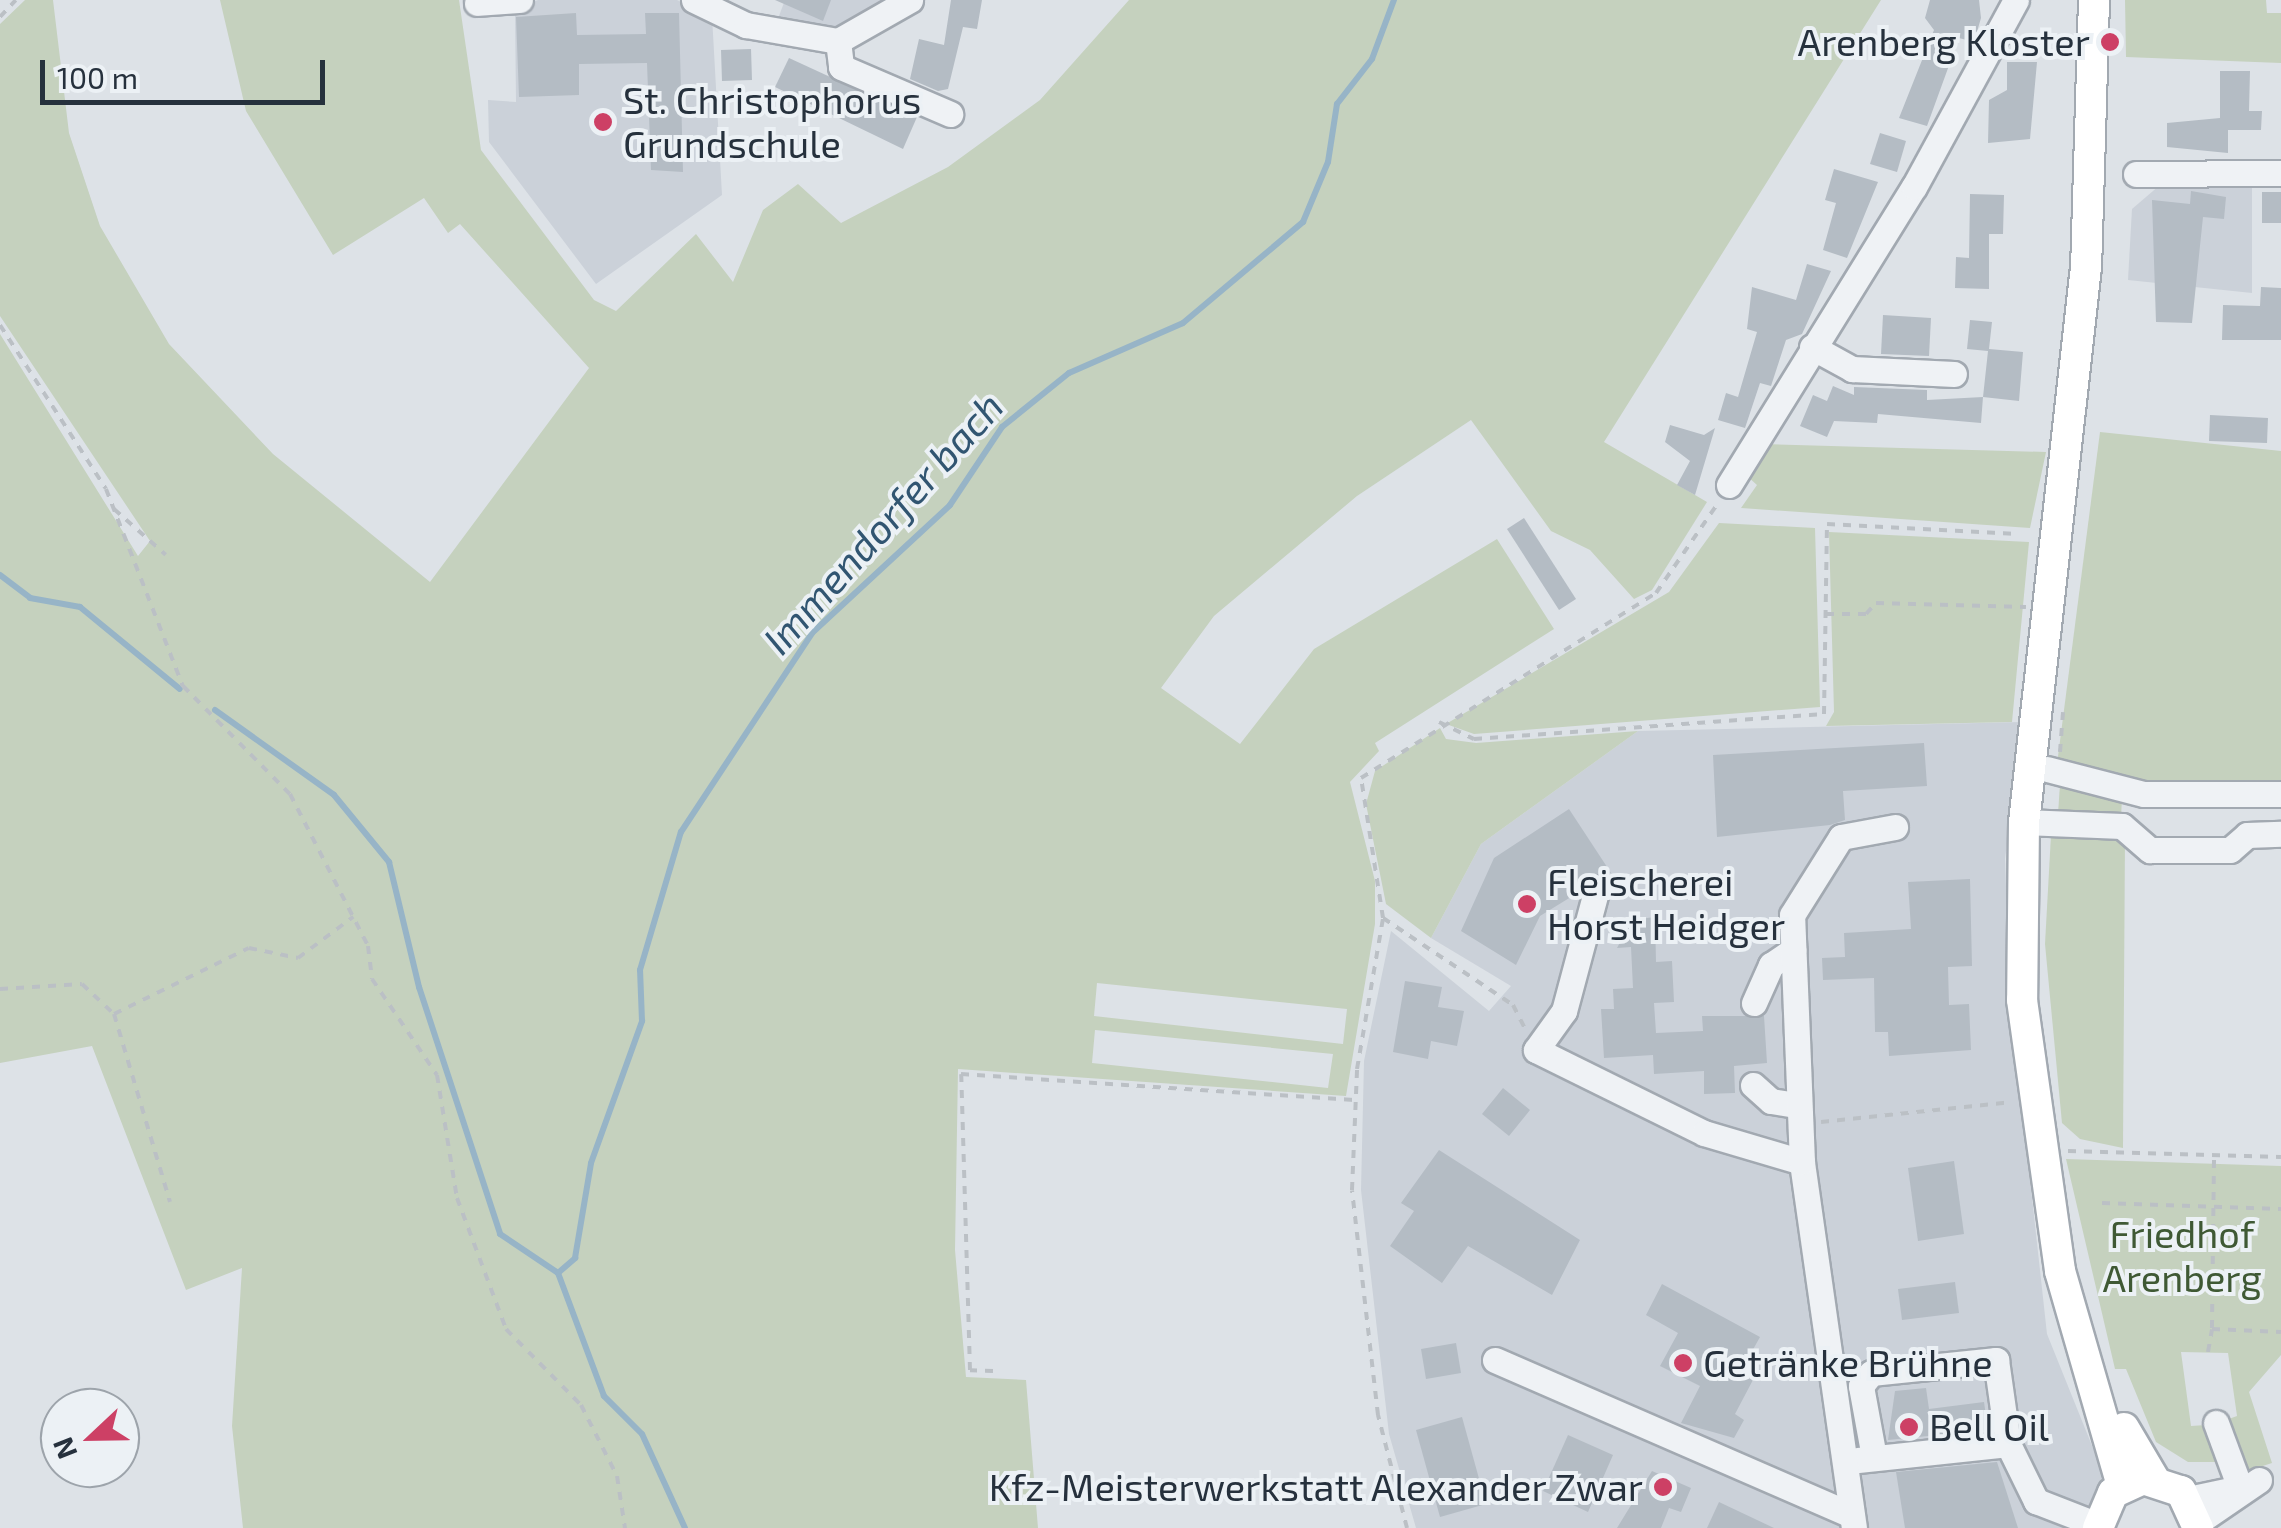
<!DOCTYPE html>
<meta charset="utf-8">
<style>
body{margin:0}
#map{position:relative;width:2281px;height:1528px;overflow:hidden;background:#dde2e7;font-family:"Exo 2",sans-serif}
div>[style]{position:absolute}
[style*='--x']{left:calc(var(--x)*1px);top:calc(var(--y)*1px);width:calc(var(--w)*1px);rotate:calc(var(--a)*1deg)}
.built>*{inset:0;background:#cbd1d9}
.green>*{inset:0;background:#c5d1be}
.stream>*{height:6px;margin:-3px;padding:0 3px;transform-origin:3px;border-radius:3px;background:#97b4c7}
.building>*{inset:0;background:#b4bcc4}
.path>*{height:4px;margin-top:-2px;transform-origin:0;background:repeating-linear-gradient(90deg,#bbc0c5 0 8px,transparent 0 16px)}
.roads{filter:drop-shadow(2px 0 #a2a9b1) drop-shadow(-2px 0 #a2a9b1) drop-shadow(0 2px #a2a9b1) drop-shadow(0 -2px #a2a9b1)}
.minor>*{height:25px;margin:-12.5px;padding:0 12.5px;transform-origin:12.5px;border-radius:12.5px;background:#eff2f5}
.major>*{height:30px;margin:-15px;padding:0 15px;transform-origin:15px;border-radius:15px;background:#fff}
.dots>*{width:28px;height:28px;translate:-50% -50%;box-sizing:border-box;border:5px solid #ecf1f5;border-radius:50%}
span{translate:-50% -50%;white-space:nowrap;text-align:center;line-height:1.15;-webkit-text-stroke:8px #ecf1f5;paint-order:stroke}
.poi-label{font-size:38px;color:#26313d}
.right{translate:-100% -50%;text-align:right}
.left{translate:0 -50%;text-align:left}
.park-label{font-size:38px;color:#3f5934}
.water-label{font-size:40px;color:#315571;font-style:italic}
.north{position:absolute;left:40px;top:1388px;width:100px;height:100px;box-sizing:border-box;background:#ecf1f5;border:2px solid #9da4ab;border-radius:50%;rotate:248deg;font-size:28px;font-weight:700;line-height:40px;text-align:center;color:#26313d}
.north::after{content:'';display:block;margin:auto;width:35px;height:45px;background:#cd4065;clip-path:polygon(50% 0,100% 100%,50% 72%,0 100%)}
.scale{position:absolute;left:40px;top:60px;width:285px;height:45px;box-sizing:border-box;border:5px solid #26313d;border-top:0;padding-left:12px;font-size:30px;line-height:35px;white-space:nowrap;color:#26313d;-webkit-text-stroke:8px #ecf1f5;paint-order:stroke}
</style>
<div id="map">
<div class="built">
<i style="clip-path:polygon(538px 0,677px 0,712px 16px,722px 195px,596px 284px,489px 142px,488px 100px,516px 102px,515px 9px)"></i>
<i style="clip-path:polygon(785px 0,896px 0,831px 30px,776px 24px)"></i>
<i style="clip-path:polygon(2252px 184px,2252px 293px,2128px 280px,2132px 209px,2160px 185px)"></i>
<i style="clip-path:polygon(2022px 722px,2005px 859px,2010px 997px,2047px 1334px,2103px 1473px,2087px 1528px,1416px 1528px,1389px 1434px,1361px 1190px,1364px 1061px,1391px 931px,1489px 1011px,1511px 986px,1431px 938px,1481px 844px,1638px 731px)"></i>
</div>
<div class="green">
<i style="clip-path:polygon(evenodd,25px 0,53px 0,69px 133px,100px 226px,169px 344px,273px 454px,430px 582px,589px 368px,460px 224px,448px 233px,424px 198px,333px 255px,246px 111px,220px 0,459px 0,481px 150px,594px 300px,616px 311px,696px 234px,733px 282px,763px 210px,798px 184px,841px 223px,948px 167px,1040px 100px,1129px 0,1881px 0,1604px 442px,1707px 502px,1652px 590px,1634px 599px,1590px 550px,1551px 531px,1471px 420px,1357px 496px,1214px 616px,1161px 688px,1240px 744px,1314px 649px,1497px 539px,1554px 629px,1375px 743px,1379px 751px,1350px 782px,1375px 881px,1375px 924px,1346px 1096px,958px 1069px,955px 1250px,966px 1377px,1026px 1380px,1038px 1528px,243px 1528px,232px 1426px,242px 1268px,186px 1290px,92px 1046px,0 1063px,0 334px,138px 556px,150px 541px,0 316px,0 24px,25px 0,1097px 983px,1347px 1009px,1343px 1044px,1094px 1016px,1097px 983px,25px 0,1095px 1030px,1333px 1054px,1328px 1088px,1092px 1063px,1095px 1030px)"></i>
<i style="clip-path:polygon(2125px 0,2266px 0,2267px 13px,2281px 13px,2281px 63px,2126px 57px)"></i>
<i style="clip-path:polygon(2100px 432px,2281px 451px,2281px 787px,2145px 785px,2057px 764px)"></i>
<i style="clip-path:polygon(1763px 444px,2046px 452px,2030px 528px,1741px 508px,1757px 485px,1747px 476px)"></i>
<i style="clip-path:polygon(1719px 523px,1815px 528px,1820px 707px,1474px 734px,1446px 724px,1669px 592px)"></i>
<i style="clip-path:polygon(1829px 532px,2029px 542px,2012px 722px,1826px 726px,1834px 712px)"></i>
<i style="clip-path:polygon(1440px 728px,1446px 739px,1476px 743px,1638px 731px,1481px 844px,1431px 938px,1386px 904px,1366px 804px,1375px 771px)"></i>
<i style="clip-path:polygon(2060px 784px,2122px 795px,2121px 820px,2058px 814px)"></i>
<i style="clip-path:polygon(2051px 835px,2125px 837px,2123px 1148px,2080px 1139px,2062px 1123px,2045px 944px)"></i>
<i style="clip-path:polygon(2066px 1159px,2281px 1166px,2281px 1355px,2249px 1392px,2272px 1463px,2247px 1471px,2226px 1420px,2237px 1416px,2228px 1353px,2181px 1352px,2191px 1426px,2206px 1425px,2220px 1462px,2188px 1462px,2156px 1442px,2126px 1369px,2115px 1369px)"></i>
</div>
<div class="stream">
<i style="--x:0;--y:575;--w:38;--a:37"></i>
<i style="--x:30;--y:598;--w:51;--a:10.2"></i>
<i style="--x:80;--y:607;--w:129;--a:39.4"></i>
<i style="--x:215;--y:710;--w:146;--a:35.5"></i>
<i style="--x:334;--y:795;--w:87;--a:50.6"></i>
<i style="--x:389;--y:862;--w:129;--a:76.5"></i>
<i style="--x:419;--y:987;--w:260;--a:71.8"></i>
<i style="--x:500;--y:1234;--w:70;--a:33.9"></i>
<i style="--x:685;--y:1528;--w:103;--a:-114.6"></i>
<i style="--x:642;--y:1434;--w:54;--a:-135"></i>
<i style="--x:604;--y:1396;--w:131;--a:-110.5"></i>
<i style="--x:558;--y:1273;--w:23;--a:-41"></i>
<i style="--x:575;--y:1258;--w:96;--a:-80.4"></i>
<i style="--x:591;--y:1163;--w:151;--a:-70.2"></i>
<i style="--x:642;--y:1021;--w:51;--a:-92.2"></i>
<i style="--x:640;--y:970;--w:144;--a:-73.5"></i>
<i style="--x:681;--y:832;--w:238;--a:-56.6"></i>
<i style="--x:812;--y:633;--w:188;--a:-42.8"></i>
<i style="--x:950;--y:505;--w:94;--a:-56.3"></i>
<i style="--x:1002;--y:427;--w:86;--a:-38.9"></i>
<i style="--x:1069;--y:373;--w:124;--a:-23.7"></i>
<i style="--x:1183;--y:323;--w:157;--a:-40.1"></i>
<i style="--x:1303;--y:222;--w:65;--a:-67.4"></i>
<i style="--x:1328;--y:162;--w:59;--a:-81.2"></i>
<i style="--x:1337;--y:104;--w:57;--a:-52.1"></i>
<i style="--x:1372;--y:59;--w:63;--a:-69.6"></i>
</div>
<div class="building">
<i style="clip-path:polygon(775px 0,831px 0,823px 21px)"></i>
<i style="clip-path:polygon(951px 0,982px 0,977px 29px,963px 27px,948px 89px,938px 91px,910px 79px,919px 39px,944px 45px)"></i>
<i style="clip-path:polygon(1930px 0,1979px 0,1981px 18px,1974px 42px,1959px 38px,1927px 126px,1899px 118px,1934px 30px,1925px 18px)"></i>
<i style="clip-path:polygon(576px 13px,577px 35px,646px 34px,645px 13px,679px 13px,683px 172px,651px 170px,647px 63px,579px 64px,579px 95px,519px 97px,516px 17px)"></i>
<i style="clip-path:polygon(751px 49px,752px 80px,722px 81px,721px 50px)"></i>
<i style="clip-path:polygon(789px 58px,917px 117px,903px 149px,775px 87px)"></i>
<i style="clip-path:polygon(2007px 62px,2037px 62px,2030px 139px,1988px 143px,1989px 100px,2007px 90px)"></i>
<i style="clip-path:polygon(2220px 71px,2250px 71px,2249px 111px,2262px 111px,2261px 130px,2228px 130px,2228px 153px,2167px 147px,2167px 123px,2220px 118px)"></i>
<i style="clip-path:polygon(1880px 133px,1906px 141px,1897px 172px,1870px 164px)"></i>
<i style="clip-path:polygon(1834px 169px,1878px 182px,1847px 258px,1823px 250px,1836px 203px,1825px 200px)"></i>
<i style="clip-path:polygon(2191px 191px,2226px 197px,2224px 219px,2203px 217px,2192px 323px,2156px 322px,2152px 200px,2190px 204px)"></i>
<i style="clip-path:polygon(2262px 192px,2281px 192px,2281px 223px,2262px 223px)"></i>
<i style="clip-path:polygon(1970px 194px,2004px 195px,2003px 234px,1989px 234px,1989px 289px,1955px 288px,1956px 257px,1969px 258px)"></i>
<i style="clip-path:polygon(1807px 264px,1831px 271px,1802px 334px,1786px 340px,1771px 386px,1760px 383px,1745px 428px,1718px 420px,1726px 393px,1738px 397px,1757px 332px,1747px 329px,1752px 287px,1796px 300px)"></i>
<i style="clip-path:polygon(2261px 287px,2281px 288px,2281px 340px,2222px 340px,2223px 305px,2260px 306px)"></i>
<i style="clip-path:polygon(1883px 315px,1931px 318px,1929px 356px,1881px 354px)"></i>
<i style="clip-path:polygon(1970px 320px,1992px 322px,1989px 349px,2023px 352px,2019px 401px,1983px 397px,1981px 423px,1878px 414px,1877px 423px,1834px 421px,1827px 437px,1800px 426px,1813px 395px,1827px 401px,1833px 386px,1854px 395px,1854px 387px,1927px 390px,1927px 400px,1983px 397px,1988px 351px,1967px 349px)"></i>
<i style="clip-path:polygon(2210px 415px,2268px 418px,2267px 443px,2209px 441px)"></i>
<i style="clip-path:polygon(1670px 425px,1704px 435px,1715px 428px,1695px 495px,1677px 485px,1690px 461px,1665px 442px)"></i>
<i style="clip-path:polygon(1524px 518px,1576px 599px,1559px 610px,1507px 529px)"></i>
<i style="clip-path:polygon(1924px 743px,1927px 786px,1843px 791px,1845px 820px,1830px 825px,1717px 837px,1713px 755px)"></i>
<i style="clip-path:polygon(1569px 809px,1611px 873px,1586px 876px,1579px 892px,1540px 916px,1516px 965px,1461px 931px,1494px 858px)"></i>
<i style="clip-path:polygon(1970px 879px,1972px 966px,1948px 967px,1949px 1005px,1969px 1004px,1971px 1050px,1889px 1056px,1888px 1032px,1875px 1032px,1874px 978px,1823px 980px,1822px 958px,1845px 957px,1844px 933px,1911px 929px,1908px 882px)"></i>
<i style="clip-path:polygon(1655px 917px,1656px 962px,1672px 961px,1674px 1002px,1654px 1003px,1656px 1033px,1703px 1031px,1702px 1016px,1764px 1016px,1767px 1063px,1734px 1066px,1735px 1093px,1704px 1094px,1704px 1071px,1654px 1074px,1653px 1055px,1604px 1058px,1601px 1009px,1614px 1009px,1613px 989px,1633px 988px,1631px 947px,1617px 948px,1632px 920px)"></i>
<i style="clip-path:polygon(1405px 981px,1442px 987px,1438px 1007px,1464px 1011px,1457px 1046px,1431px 1041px,1428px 1059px,1393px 1052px)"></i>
<i style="clip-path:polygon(1503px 1088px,1530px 1110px,1509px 1136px,1482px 1114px)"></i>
<i style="clip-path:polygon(1439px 1150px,1580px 1240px,1552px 1295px,1468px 1246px,1442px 1283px,1390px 1246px,1414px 1211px,1401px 1203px)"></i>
<i style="clip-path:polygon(1954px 1161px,1964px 1234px,1918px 1241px,1908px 1168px)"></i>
<i style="clip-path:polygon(1955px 1282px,1959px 1313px,1902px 1320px,1898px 1289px)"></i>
<i style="clip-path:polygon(1662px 1284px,1760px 1337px,1741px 1371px,1754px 1378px,1735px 1414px,1744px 1420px,1734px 1438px,1681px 1423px,1700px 1386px,1660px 1366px,1678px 1333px,1646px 1315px)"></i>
<i style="clip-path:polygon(1456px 1343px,1461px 1373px,1426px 1379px,1421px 1349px)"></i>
<i style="clip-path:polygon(1926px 1388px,1929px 1409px,1984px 1402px,1988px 1430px,1888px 1440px,1895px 1391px)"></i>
<i style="clip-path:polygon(1462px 1417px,1486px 1504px,1440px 1517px,1416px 1430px)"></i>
<i style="clip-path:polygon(1568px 1435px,1613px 1455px,1588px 1512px,1543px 1491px)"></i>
<i style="clip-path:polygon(1997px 1462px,2018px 1528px,1905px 1528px,1896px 1472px)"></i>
<i style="clip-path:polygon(1652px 1471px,1691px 1488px,1681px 1512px,1669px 1508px,1661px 1528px,1617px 1528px)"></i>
<i style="clip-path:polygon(1719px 1502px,1774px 1528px,1707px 1528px)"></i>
</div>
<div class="path">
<i style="--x:0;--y:17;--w:23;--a:-47"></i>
<i style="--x:0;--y:325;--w:195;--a:57.1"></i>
<i style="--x:106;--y:489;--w:212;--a:68.7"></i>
<i style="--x:183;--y:686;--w:152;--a:45.3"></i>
<i style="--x:290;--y:794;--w:171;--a:62.8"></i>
<i style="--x:368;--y:946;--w:33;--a:83"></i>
<i style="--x:372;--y:979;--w:116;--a:55.9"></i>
<i style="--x:437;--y:1075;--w:125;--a:80.8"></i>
<i style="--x:457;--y:1198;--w:140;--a:69.5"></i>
<i style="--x:506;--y:1329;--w:107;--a:45.4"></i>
<i style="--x:581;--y:1405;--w:80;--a:63.1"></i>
<i style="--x:617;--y:1476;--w:53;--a:81.3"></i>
<i style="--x:114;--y:509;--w:69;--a:41.5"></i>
<i style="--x:1826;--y:614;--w:40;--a:0"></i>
<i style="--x:1866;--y:614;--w:15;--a:-48"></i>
<i style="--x:1876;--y:603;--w:150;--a:1.5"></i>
<i style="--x:1439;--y:722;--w:39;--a:26"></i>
<i style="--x:1474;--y:739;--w:351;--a:-4.1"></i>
<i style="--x:1824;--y:714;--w:190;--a:-89.1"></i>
<i style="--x:1827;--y:524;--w:191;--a:3"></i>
<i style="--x:2060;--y:752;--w:40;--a:-85.7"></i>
<i style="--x:1383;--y:918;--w:156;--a:33.8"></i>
<i style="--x:1513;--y:1005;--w:29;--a:63"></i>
<i style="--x:0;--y:989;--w:82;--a:-3.5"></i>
<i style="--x:82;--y:984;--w:44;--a:43.2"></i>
<i style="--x:114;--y:1014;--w:196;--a:73.4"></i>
<i style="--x:114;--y:1014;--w:150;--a:-26.1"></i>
<i style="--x:249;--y:948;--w:50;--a:11.5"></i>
<i style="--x:298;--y:958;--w:69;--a:-36.7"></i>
<i style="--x:1821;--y:1122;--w:190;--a:-6"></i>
<i style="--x:2068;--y:1151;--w:213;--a:1.6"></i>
<i style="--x:2214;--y:1160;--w:169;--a:90.7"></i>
<i style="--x:2212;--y:1329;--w:69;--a:2.5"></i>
<i style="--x:2102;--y:1203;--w:179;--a:1.9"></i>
<i style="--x:2208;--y:1352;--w:23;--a:-80"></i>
<i style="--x:993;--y:1371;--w:23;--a:-178"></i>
<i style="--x:970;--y:1370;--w:296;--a:-91.7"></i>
<i style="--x:961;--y:1074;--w:394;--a:3.8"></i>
<i style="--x:1407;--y:1528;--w:117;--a:-104.4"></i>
<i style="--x:1378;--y:1415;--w:226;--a:-96.6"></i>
<i style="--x:1352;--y:1190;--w:121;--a:-87.6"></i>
<i style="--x:1357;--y:1069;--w:153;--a:-80.2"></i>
<i style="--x:1383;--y:918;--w:142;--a:-98.9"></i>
<i style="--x:1361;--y:778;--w:348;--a:-32.1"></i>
<i style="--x:1656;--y:593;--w:109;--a:-55.4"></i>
</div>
<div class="roads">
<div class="minor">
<i style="--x:694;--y:0;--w:58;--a:25.7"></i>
<i style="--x:746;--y:25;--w:93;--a:9.9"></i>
<i style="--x:838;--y:41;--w:83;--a:-29.7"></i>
<i style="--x:477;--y:3;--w:43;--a:-4"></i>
<i style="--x:838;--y:41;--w:26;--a:83"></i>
<i style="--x:841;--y:67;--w:119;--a:23.3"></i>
<i style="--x:2136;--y:174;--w:145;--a:-0.4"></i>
<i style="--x:1812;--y:347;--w:46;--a:28.8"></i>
<i style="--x:1852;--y:369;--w:102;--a:2.8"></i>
<i style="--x:1729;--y:485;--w:351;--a:-58.2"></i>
<i style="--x:1914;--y:187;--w:213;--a:-61.4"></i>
<i style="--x:2047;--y:769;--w:100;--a:14.5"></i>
<i style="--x:2144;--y:794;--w:137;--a:0"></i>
<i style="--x:2024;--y:822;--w:98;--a:2.3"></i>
<i style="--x:2122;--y:826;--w:37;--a:41"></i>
<i style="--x:2150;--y:850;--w:80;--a:0"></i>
<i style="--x:2230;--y:850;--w:23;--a:-41"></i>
<i style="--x:2247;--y:835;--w:34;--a:-2"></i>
<i style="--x:1597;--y:888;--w:127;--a:105"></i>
<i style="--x:1564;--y:1011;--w:48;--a:125.7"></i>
<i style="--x:1536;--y:1050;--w:187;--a:26.3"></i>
<i style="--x:1704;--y:1133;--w:102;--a:16.5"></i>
<i style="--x:1754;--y:1003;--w:42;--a:-65.9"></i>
<i style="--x:1771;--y:965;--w:27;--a:-34"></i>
<i style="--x:1753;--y:1085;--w:24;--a:42"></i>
<i style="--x:1771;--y:1101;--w:26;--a:9"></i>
<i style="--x:1495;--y:1360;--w:388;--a:23.5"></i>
<i style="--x:2216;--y:1423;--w:69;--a:69.7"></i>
<i style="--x:1874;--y:1457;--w:72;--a:-100.4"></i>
<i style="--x:1861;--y:1386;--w:16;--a:-52"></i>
<i style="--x:1871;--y:1373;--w:126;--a:-5.9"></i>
<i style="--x:1996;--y:1360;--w:85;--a:81.9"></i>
<i style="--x:1858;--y:1460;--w:151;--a:-6.1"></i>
<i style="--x:2008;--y:1444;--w:64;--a:63.8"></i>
<i style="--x:2036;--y:1501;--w:66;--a:21.2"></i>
<i style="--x:2188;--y:1499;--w:53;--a:-11.9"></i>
<i style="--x:2198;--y:1522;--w:74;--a:-34.5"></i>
<i style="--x:1854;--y:1528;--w:370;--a:-98.1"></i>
<i style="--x:1802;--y:1162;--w:247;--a:-92.3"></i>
<i style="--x:1792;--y:915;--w:92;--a:-57.9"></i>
<i style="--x:1841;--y:837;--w:55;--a:-10.5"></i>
</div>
<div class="major">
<i style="--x:2094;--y:0;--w:267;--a:91.7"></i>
<i style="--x:2086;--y:267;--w:558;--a:96.37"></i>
<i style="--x:2024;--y:822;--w:178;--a:90.6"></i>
<i style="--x:2022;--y:1000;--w:274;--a:82"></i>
<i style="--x:2060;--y:1271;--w:224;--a:73.9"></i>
<i style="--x:2124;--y:1428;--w:59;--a:59.5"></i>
<i style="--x:2098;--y:1528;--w:38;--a:-67"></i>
<i style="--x:2113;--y:1493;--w:33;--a:-25"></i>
<i style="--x:2143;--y:1479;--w:40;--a:18"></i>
<i style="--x:2181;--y:1491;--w:41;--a:65.3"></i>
</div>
</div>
<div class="dots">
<i style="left:2110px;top:42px;background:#cd4065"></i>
<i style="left:603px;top:122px;background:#cd4065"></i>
<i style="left:1527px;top:904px;background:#cd4065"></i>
<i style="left:1683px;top:1363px;background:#cd4065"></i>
<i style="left:1909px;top:1427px;background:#cd4065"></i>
<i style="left:1663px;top:1487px;background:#cd4065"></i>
</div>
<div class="poi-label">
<span class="right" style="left:2090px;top:42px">Arenberg Kloster</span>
<span class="left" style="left:623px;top:122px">St. Christophorus<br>Grundschule</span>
<span class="left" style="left:1547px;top:904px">Fleischerei<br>Horst Heidger</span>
<span class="left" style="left:1703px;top:1363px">Getränke Brühne</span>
<span class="left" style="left:1929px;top:1427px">Bell Oil</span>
<span class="right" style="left:1643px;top:1487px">Kfz-Meisterwerkstatt Alexander Zwar</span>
</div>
<div class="park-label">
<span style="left:2182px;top:1256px">Friedhof<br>Arenberg</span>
</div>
<div class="water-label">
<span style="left:882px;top:522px;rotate:-48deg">Immendorfer bach</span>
</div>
<div class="north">N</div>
<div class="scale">100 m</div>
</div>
